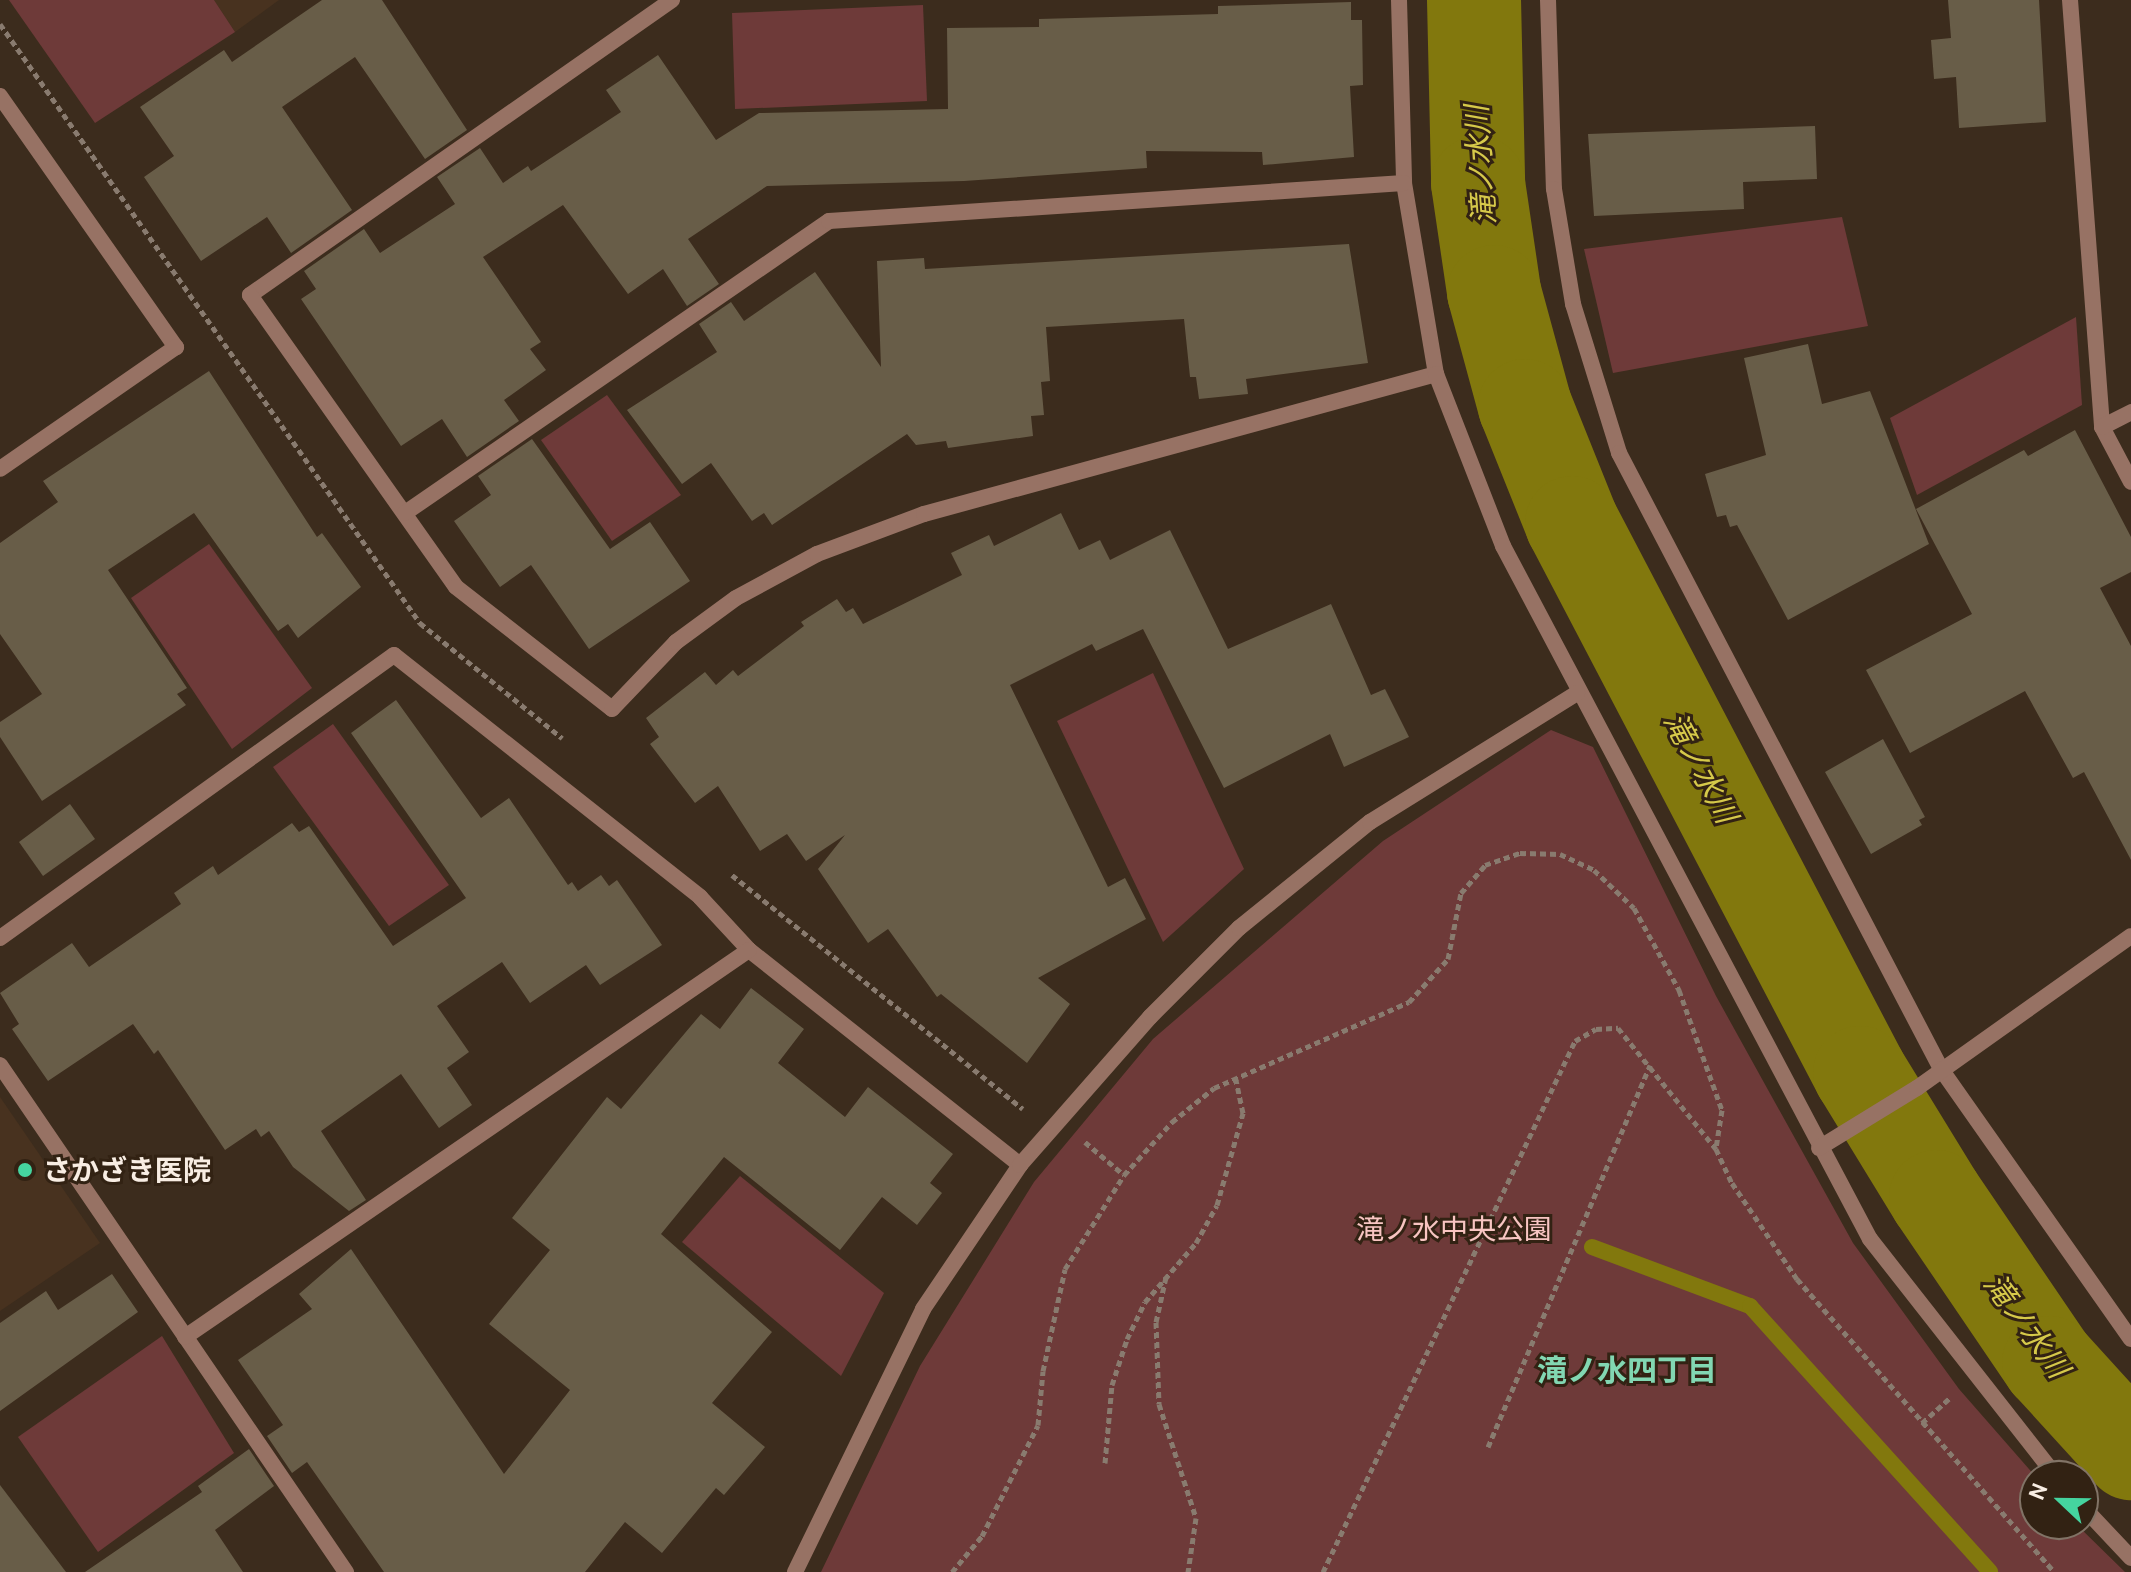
<!DOCTYPE html>
<meta charset="utf-8">
<style>
body{margin:0}
#map{position:relative;width:2131px;height:1572px;overflow:hidden;background:#3c2c1d;font-family:Cabin,"Noto Sans JP",sans-serif}
div>[style]{position:absolute}
[style*='--x']{left:calc(var(--x)*1px);top:calc(var(--y)*1px);width:calc(var(--w)*1px);rotate:calc(var(--a)*1deg)}
.built>*{inset:0;background:#48321f}
.green>*{inset:0;background:#6e3a39}
.stream>*{height:16px;margin:-8px;padding:0 8px;transform-origin:8px;border-radius:8px;background:#82780d}
.river>*{height:94px;margin:-47px;padding:0 47px;transform-origin:47px;border-radius:47px;background:#82780d}
.building>*{inset:0;background:#685d48}
.path>*{height:5px;margin-top:-2.5px;transform-origin:0;background:repeating-linear-gradient(90deg,#897b6f 0 6px,transparent 0 10px)}
.street>*{height:16px;margin:-8px;padding:0 8px;transform-origin:8px;border-radius:8px;background:#977264}
.dots>*{width:22px;height:22px;translate:-50% -50%;box-sizing:border-box;border:4px solid #322213;border-radius:50%}
span{translate:-50% -50%;white-space:nowrap;text-align:center;line-height:1.15;-webkit-text-stroke:6px #322213;paint-order:stroke}
.poi-label{font-size:28px;color:#f8ede3;font-weight:700}
.left{translate:0 -50%;text-align:left}
.park-label{font-size:28px;color:#f8c5c2}
.water-label{font-size:30px;color:#d6c94a;font-style:italic}
.neighbourhood-label{font-size:30px;color:#82d7b2;font-weight:700}
.north{position:absolute;left:2019px;top:1460px;width:80px;height:80px;box-sizing:border-box;background:#322213;border:2px solid #817366;border-radius:50%;rotate:292deg;font-size:22px;font-weight:700;line-height:32px;text-align:center;color:#f8ede3}
.north::after{content:'';display:block;margin:auto;width:28px;height:36px;background:#45d49f;clip-path:polygon(50% 0,100% 100%,50% 72%,0 100%)}
</style>
<div id="map">
<div class="built">
<i style="clip-path:polygon(214px 0,279px 0,235px 32px)"></i>
<i style="clip-path:polygon(0 1097px,100px 1243px,0 1311px)"></i>
</div>
<div class="green">
<i style="clip-path:polygon(9px 0,214px 0,235px 32px,95px 123px)"></i>
<i style="clip-path:polygon(923px 5px,927px 101px,735px 109px,732px 13px)"></i>
<i style="clip-path:polygon(1842px 217px,1868px 326px,1613px 373px,1584px 249px)"></i>
<i style="clip-path:polygon(2076px 317px,2082px 405px,1917px 495px,1890px 418px)"></i>
<i style="clip-path:polygon(607px 395px,681px 495px,612px 541px,541px 440px)"></i>
<i style="clip-path:polygon(209px 544px,312px 688px,232px 749px,131px 598px)"></i>
<i style="clip-path:polygon(1153px 673px,1244px 869px,1163px 942px,1057px 721px)"></i>
<i style="clip-path:polygon(333px 724px,449px 885px,389px 926px,273px 767px)"></i>
<i style="clip-path:polygon(1551px 730px,1593px 747px,1716px 996px,1853px 1243px,1959px 1389px,2035px 1476px,2035px 1524px,2076px 1524px,2125px 1572px,821px 1572px,920px 1366px,1034px 1182px,1153px 1039px,1383px 841px)"></i>
<i style="clip-path:polygon(740px 1176px,884px 1293px,841px 1376px,682px 1242px)"></i>
<i style="clip-path:polygon(162px 1336px,234px 1453px,98px 1552px,18px 1437px)"></i>
</div>
<div class="stream">
<i style="--x:1592;--y:1247;--w:169;--a:20.5"></i>
<i style="--x:1750;--y:1306;--w:358;--a:47.9"></i>
</div>
<div class="river">
<i style="--x:1474;--y:0;--w:183;--a:88.7"></i>
<i style="--x:1478;--y:183;--w:110;--a:81.6"></i>
<i style="--x:1494;--y:292;--w:118;--a:74.8"></i>
<i style="--x:1525;--y:406;--w:126;--a:68.1"></i>
<i style="--x:1572;--y:523;--w:621;--a:62.36"></i>
<i style="--x:1860;--y:1073;--w:145;--a:58.5"></i>
<i style="--x:1936;--y:1197;--w:201;--a:55.8"></i>
<i style="--x:2049;--y:1363;--w:122;--a:47.7"></i>
</div>
<div class="building">
<i style="clip-path:polygon(322px 0,382px 0,467px 130px,425px 159px,355px 57px,282px 107px,352px 210px,291px 253px,267px 217px,201px 261px,144px 177px,174px 156px,140px 107px,224px 50px,232px 62px)"></i>
<i style="clip-path:polygon(1948px 0,2039px 0,2046px 122px,1959px 128px,1956px 77px,1934px 79px,1931px 40px,1951px 38px)"></i>
<i style="clip-path:polygon(1351px 2px,1351px 20px,1362px 20px,1363px 85px,1350px 86px,1354px 157px,1263px 165px,1262px 152px,1146px 151px,1147px 168px,964px 181px,767px 186px,688px 239px,719px 284px,687px 306px,663px 269px,628px 294px,563px 205px,483px 257px,541px 342px,530px 349px,546px 370px,504px 400px,519px 421px,467px 457px,442px 419px,401px 446px,301px 299px,316px 289px,304px 271px,364px 229px,380px 253px,455px 204px,437px 177px,480px 148px,503px 183px,528px 166px,531px 171px,621px 112px,606px 90px,658px 55px,716px 140px,759px 113px,948px 109px,947px 28px,1039px 27px,1039px 19px,1218px 14px,1218px 6px)"></i>
<i style="clip-path:polygon(1815px 126px,1817px 179px,1743px 182px,1744px 209px,1594px 216px,1588px 134px)"></i>
<i style="clip-path:polygon(1349px 244px,1368px 363px,1246px 379px,1248px 394px,1199px 399px,1196px 377px,1190px 377px,1184px 319px,1046px 327px,1050px 381px,1041px 382px,1044px 415px,1031px 416px,1033px 436px,948px 448px,946px 441px,916px 445px,907px 434px,772px 525px,764px 513px,752px 521px,711px 463px,682px 484px,627px 410px,717px 352px,699px 324px,731px 302px,744px 321px,815px 272px,881px 367px,877px 261px,924px 258px,925px 269px)"></i>
<i style="clip-path:polygon(1808px 344px,1822px 404px,1870px 391px,1929px 544px,1788px 620px,1737px 525px,1730px 527px,1726px 515px,1717px 517px,1705px 474px,1766px 455px,1744px 358px)"></i>
<i style="clip-path:polygon(209px 371px,317px 537px,322px 533px,361px 587px,298px 638px,288px 624px,278px 631px,194px 513px,108px 570px,187px 688px,177px 694px,186px 705px,42px 801px,0 737px,0 722px,42px 694px,0 634px,0 543px,58px 502px,43px 481px)"></i>
<i style="clip-path:polygon(2075px 430px,2131px 537px,2131px 572px,2100px 588px,2131px 646px,2131px 860px,2084px 772px,2073px 778px,2025px 691px,1910px 753px,1866px 670px,1972px 614px,1916px 509px,2024px 450px,2028px 456px)"></i>
<i style="clip-path:polygon(532px 439px,610px 549px,650px 522px,690px 581px,589px 649px,531px 565px,500px 587px,454px 521px,491px 495px,478px 476px)"></i>
<i style="clip-path:polygon(1061px 513px,1079px 550px,1100px 540px,1110px 560px,1170px 530px,1228px 649px,1331px 604px,1371px 695px,1385px 689px,1409px 737px,1344px 767px,1330px 734px,1224px 788px,1143px 629px,1096px 651px,1092px 644px,1010px 685px,1108px 887px,1125px 878px,1146px 919px,1038px 978px,1070px 1004px,1027px 1063px,941px 994px,937px 997px,888px 929px,868px 943px,818px 869px,845px 835px,806px 861px,787px 834px,760px 851px,718px 786px,695px 803px,650px 744px,659px 737px,646px 718px,705px 672px,716px 685px,733px 670px,738px 676px,804px 626px,801px 622px,837px 599px,846px 612px,853px 608px,863px 624px,962px 575px,951px 553px,989px 535px,994px 546px)"></i>
<i style="clip-path:polygon(396px 700px,481px 818px,509px 798px,568px 885px,572px 882px,578px 891px,601px 875px,609px 886px,617px 880px,662px 945px,600px 985px,586px 965px,530px 1003px,502px 962px,437px 1006px,469px 1052px,447px 1068px,472px 1105px,439px 1128px,401px 1074px,321px 1131px,366px 1200px,349px 1211px,293px 1167px,269px 1131px,261px 1137px,256px 1129px,225px 1150px,158px 1050px,154px 1054px,133px 1024px,48px 1081px,12px 1029px,19px 1024px,0 993px,72px 943px,89px 967px,181px 904px,174px 893px,213px 866px,218px 875px,292px 823px,299px 832px,309px 826px,393px 946px,466px 898px,351px 733px)"></i>
<i style="clip-path:polygon(1883px 739px,1925px 817px,1919px 820px,1922px 825px,1871px 854px,1825px 772px)"></i>
<i style="clip-path:polygon(70px 804px,95px 839px,43px 876px,19px 842px)"></i>
<i style="clip-path:polygon(751px 988px,804px 1029px,778px 1063px,845px 1117px,868px 1087px,953px 1154px,930px 1183px,942px 1193px,917px 1225px,882px 1197px,840px 1250px,724px 1157px,661px 1234px,772px 1332px,712px 1403px,765px 1447px,724px 1495px,716px 1488px,662px 1553px,625px 1522px,585px 1572px,384px 1572px,307px 1462px,292px 1473px,267px 1436px,283px 1425px,238px 1360px,312px 1309px,299px 1294px,351px 1249px,504px 1474px,570px 1390px,489px 1324px,550px 1250px,512px 1218px,607px 1097px,621px 1109px,701px 1014px,720px 1029px)"></i>
<i style="clip-path:polygon(112px 1274px,138px 1312px,0 1411px,0 1323px,46px 1291px,58px 1310px)"></i>
<i style="clip-path:polygon(249px 1449px,274px 1486px,215px 1530px,243px 1572px,85px 1572px,202px 1492px,198px 1486px)"></i>
<i style="clip-path:polygon(0 1485px,66px 1572px,0 1572px)"></i>
</div>
<div class="path">
<i style="--x:0;--y:24;--w:732;--a:54.96"></i>
<i style="--x:420;--y:623;--w:183;--a:39"></i>
<i style="--x:732;--y:875;--w:373;--a:38.8"></i>
<i style="--x:1085;--y:1142;--w:51;--a:40.2"></i>
<i style="--x:1166;--y:1277;--w:46;--a:102.5"></i>
<i style="--x:1156;--y:1322;--w:82;--a:87.9"></i>
<i style="--x:1159;--y:1404;--w:120;--a:72"></i>
<i style="--x:1196;--y:1518;--w:55;--a:98.4"></i>
<i style="--x:1922;--y:1423;--w:39;--a:-42"></i>
<i style="--x:1488;--y:1447;--w:415;--a:-67"></i>
<i style="--x:1105;--y:1463;--w:78;--a:-84.9"></i>
<i style="--x:1112;--y:1385;--w:48;--a:-71.9"></i>
<i style="--x:1127;--y:1339;--w:41;--a:-64.1"></i>
<i style="--x:1145;--y:1302;--w:78;--a:-49.2"></i>
<i style="--x:1196;--y:1243;--w:43;--a:-61.1"></i>
<i style="--x:1217;--y:1205;--w:96;--a:-74.2"></i>
<i style="--x:1243;--y:1113;--w:35;--a:-102"></i>
<i style="--x:952;--y:1572;--w:47;--a:-50.2"></i>
<i style="--x:982;--y:1536;--w:124;--a:-63.2"></i>
<i style="--x:1038;--y:1425;--w:54;--a:-84.7"></i>
<i style="--x:1043;--y:1371;--w:104;--a:-77.8"></i>
<i style="--x:1065;--y:1269;--w:111;--a:-57.9"></i>
<i style="--x:1124;--y:1175;--w:72;--a:-47.8"></i>
<i style="--x:1172;--y:1122;--w:54;--a:-39"></i>
<i style="--x:1214;--y:1088;--w:213;--a:-23.8"></i>
<i style="--x:1409;--y:1002;--w:58;--a:-47.8"></i>
<i style="--x:1448;--y:959;--w:67;--a:-78.9"></i>
<i style="--x:1461;--y:893;--w:37;--a:-49"></i>
<i style="--x:1485;--y:865;--w:37;--a:-19"></i>
<i style="--x:1520;--y:853;--w:40;--a:1.4"></i>
<i style="--x:1560;--y:854;--w:38;--a:25"></i>
<i style="--x:1594;--y:870;--w:55;--a:43.5"></i>
<i style="--x:1634;--y:908;--w:94;--a:61.2"></i>
<i style="--x:1679;--y:990;--w:127;--a:70.3"></i>
<i style="--x:1722;--y:1110;--w:39;--a:99"></i>
<i style="--x:1323;--y:1572;--w:588;--a:-64.61"></i>
<i style="--x:1575;--y:1041;--w:24;--a:-30"></i>
<i style="--x:1596;--y:1029;--w:22;--a:-3"></i>
<i style="--x:1618;--y:1028;--w:156;--a:51"></i>
<i style="--x:1716;--y:1149;--w:38;--a:65"></i>
<i style="--x:1732;--y:1183;--w:116;--a:55.9"></i>
<i style="--x:1797;--y:1279;--w:390;--a:48.7"></i>
</div>
<div class="street">
<i style="--x:672;--y:0;--w:515;--a:145.04"></i>
<i style="--x:250;--y:295;--w:357;--a:54.8"></i>
<i style="--x:456;--y:587;--w:198;--a:38"></i>
<i style="--x:612;--y:709;--w:93;--a:-46.3"></i>
<i style="--x:676;--y:642;--w:74;--a:-36.3"></i>
<i style="--x:736;--y:598;--w:92;--a:-28.5"></i>
<i style="--x:817;--y:554;--w:114;--a:-20.5"></i>
<i style="--x:924;--y:514;--w:531;--a:-15.29"></i>
<i style="--x:1399;--y:0;--w:183;--a:88.4"></i>
<i style="--x:1404;--y:183;--w:194;--a:80.5"></i>
<i style="--x:1436;--y:374;--w:185;--a:68.7"></i>
<i style="--x:1503;--y:546;--w:784;--a:62.1"></i>
<i style="--x:1870;--y:1239;--w:301;--a:51.9"></i>
<i style="--x:1548;--y:0;--w:189;--a:88.2"></i>
<i style="--x:1554;--y:189;--w:117;--a:80.6"></i>
<i style="--x:1573;--y:304;--w:156;--a:72.8"></i>
<i style="--x:1619;--y:453;--w:695;--a:62.4"></i>
<i style="--x:1941;--y:1069;--w:330;--a:54.9"></i>
<i style="--x:2070;--y:0;--w:428;--a:85.7"></i>
<i style="--x:2102;--y:427;--w:62;--a:62.2"></i>
<i style="--x:0;--y:96;--w:307;--a:55"></i>
<i style="--x:176;--y:347;--w:214;--a:145.3"></i>
<i style="--x:2102;--y:427;--w:33;--a:-27"></i>
<i style="--x:405;--y:513;--w:515;--a:-34.55"></i>
<i style="--x:829;--y:221;--w:576;--a:-3.78"></i>
<i style="--x:0;--y:938;--w:485;--a:-35.7"></i>
<i style="--x:394;--y:655;--w:390;--a:38.3"></i>
<i style="--x:700;--y:897;--w:72;--a:47.2"></i>
<i style="--x:749;--y:950;--w:346;--a:38.4"></i>
<i style="--x:0;--y:1065;--w:614;--a:55.69"></i>
<i style="--x:1819;--y:1148;--w:115;--a:-31.5"></i>
<i style="--x:1917;--y:1088;--w:262;--a:-35.4"></i>
<i style="--x:185;--y:1337;--w:684;--a:-34.46"></i>
<i style="--x:2083;--y:1507;--w:70;--a:46.7"></i>
<i style="--x:795;--y:1572;--w:292;--a:-64"></i>
<i style="--x:923;--y:1309;--w:174;--a:-56"></i>
<i style="--x:1020;--y:1165;--w:197;--a:-48.7"></i>
<i style="--x:1150;--y:1017;--w:126;--a:-45"></i>
<i style="--x:1239;--y:928;--w:169;--a:-39"></i>
<i style="--x:1370;--y:822;--w:244;--a:-31.9"></i>
</div>
<div class="dots">
<i style="left:25px;top:1170px;background:#45d49f"></i>
</div>
<div class="poi-label">
<span class="left" style="left:43px;top:1170px">さかざき医院</span>
</div>
<div class="park-label">
<span style="left:1454px;top:1229px">滝ノ水中央公園</span>
</div>
<div class="water-label">
<span style="left:1481px;top:165px;rotate:-94deg">滝ノ水川</span>
<span style="left:1700px;top:768px;rotate:62deg">滝ノ水川</span>
<span style="left:2026px;top:1326px;rotate:54deg">滝ノ水川</span>
</div>
<div class="neighbourhood-label">
<span style="left:1627px;top:1371px">滝ノ水四丁目</span>
</div>
<div class="north">N</div>
</div>
